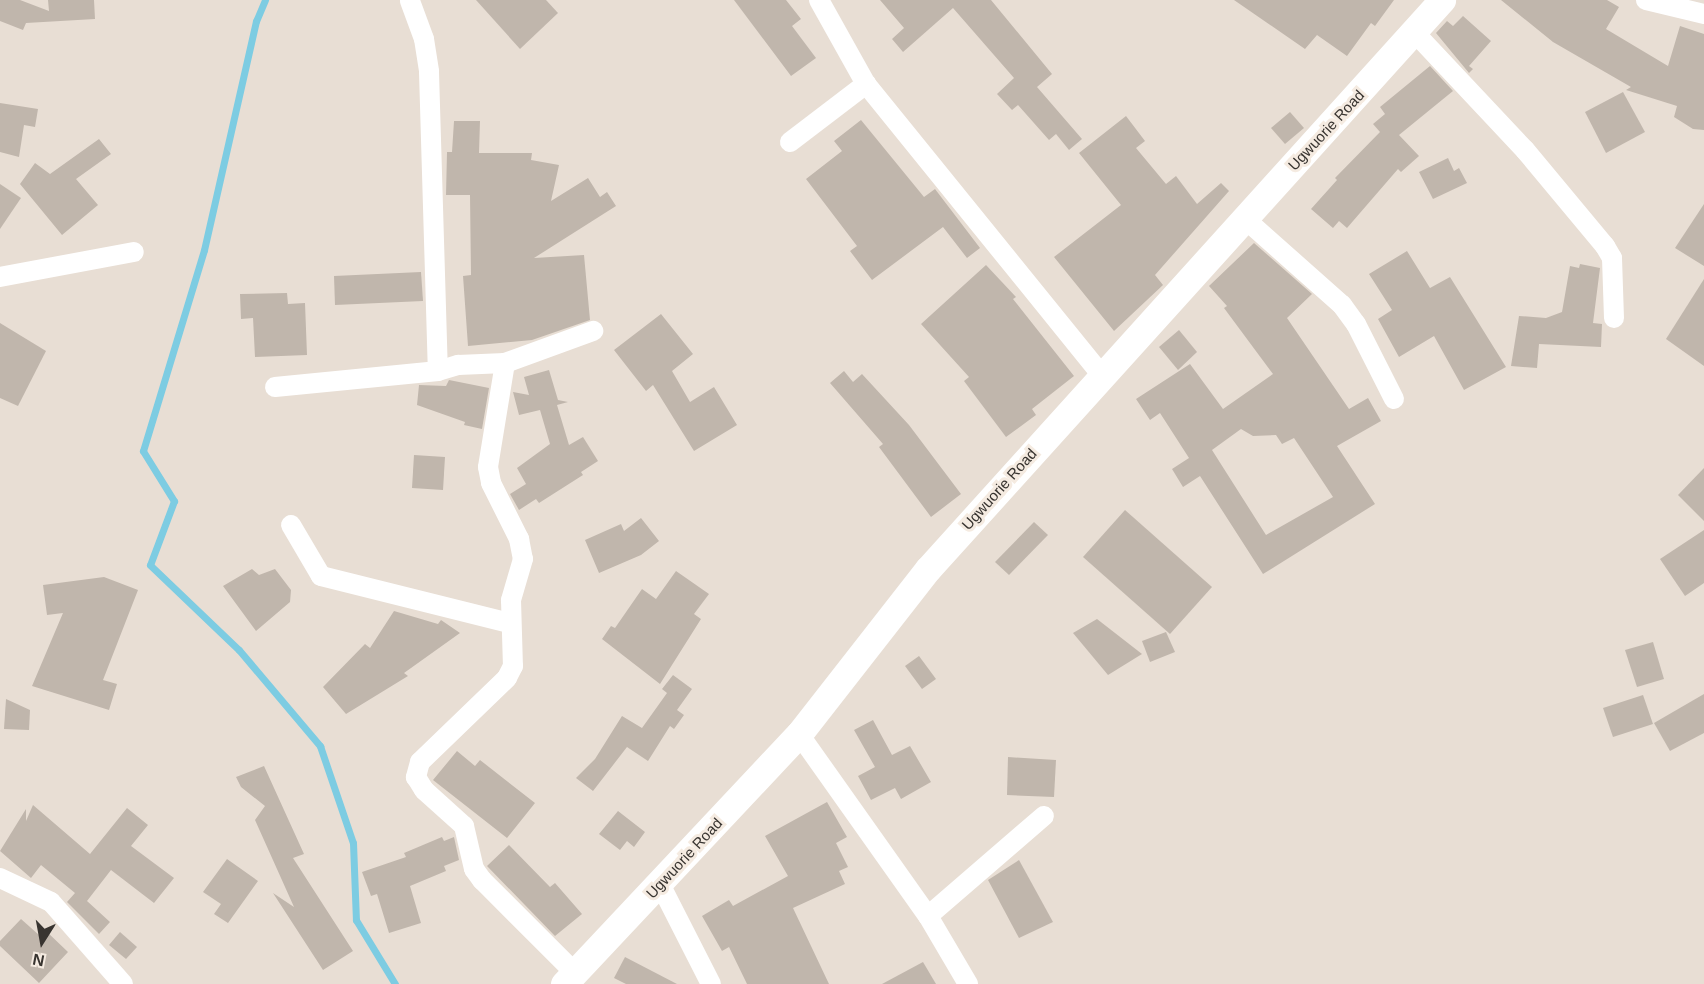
<!DOCTYPE html>
<style>
body{margin:0}
#map{position:relative;width:1704px;height:984px;overflow:hidden;background:#e8ded4;font-family:Arial,sans-serif}
div>[style]{position:absolute}
[style*='--x']{left:calc(var(--x)*1px);top:calc(var(--y)*1px);width:calc(var(--w)*1px);rotate:calc(var(--a)*1deg)}
.stream>*{height:7px;margin:-3.5px;padding:0 3.5px;transform-origin:3.5px;border-radius:3.5px;background:#7dcce2}
.building>*{inset:0;background:#c0b6ac}
.street>*{height:20px;margin:-10px;padding:0 10px;transform-origin:10px;border-radius:10px;background:#fff}
.secondary>*{height:27px;margin:-13.5px;padding:0 13.5px;transform-origin:13.5px;border-radius:13.5px;background:#fff}
span{translate:-50% -50%;white-space:nowrap;text-align:center;line-height:1.15;-webkit-text-stroke:6px #f5ebe1;paint-order:stroke}
.street-label{font-size:15px;color:#383430}
.north{position:absolute;left:12px;top:912px;width:60px;height:60px;-webkit-text-stroke:4px #f5ebe1;paint-order:stroke;rotate:191deg;font-size:16px;font-weight:700;line-height:24px;text-align:center;color:#383430}
.north::after{content:'';display:block;margin:auto;width:21px;height:27px;background:#383430;clip-path:polygon(50% 0,100% 100%,50% 72%,0 100%)}
</style>
<div id="map">
<div class="stream">
<i style="--x:265;--y:0;--w:23;--a:113"></i>
<i style="--x:256;--y:21;--w:235;--a:102.8"></i>
<i style="--x:204;--y:250;--w:210;--a:106.9"></i>
<i style="--x:143;--y:451;--w:59;--a:58.2"></i>
<i style="--x:174;--y:501;--w:68;--a:110.6"></i>
<i style="--x:150;--y:565;--w:123;--a:43.7"></i>
<i style="--x:239;--y:650;--w:126;--a:49.8"></i>
<i style="--x:320;--y:746;--w:102;--a:71.2"></i>
<i style="--x:353;--y:843;--w:77;--a:87.8"></i>
<i style="--x:356;--y:920;--w:75;--a:58.6"></i>
</div>
<div class="building">
<i style="clip-path:polygon(0 0,20px 0,49px 11px,48px 0,94px 0,95px 19px,26px 23px,23px 30px,0 21px)"></i>
<i style="clip-path:polygon(476px 0,546px 0,558px 13px,520px 49px)"></i>
<i style="clip-path:polygon(734px 0,786px 0,801px 19px,792px 26px,816px 58px,791px 76px)"></i>
<i style="clip-path:polygon(880px 0,991px 0,1052px 74px,1037px 87px,1082px 139px,1069px 150px,1056px 134px,1049px 140px,1018px 105px,1012px 110px,997px 94px,1014px 78px,953px 8px,903px 52px,892px 39px,904px 28px)"></i>
<i style="clip-path:polygon(1234px 0,1394px 0,1375px 26px,1371px 23px,1347px 56px,1317px 35px,1305px 49px)"></i>
<i style="clip-path:polygon(1501px 0,1607px 0,1619px 7px,1606px 29px,1668px 66px,1680px 26px,1704px 34px,1704px 130px,1693px 129px,1674px 117px,1677px 106px,1626px 90px,1631px 87px,1553px 42px)"></i>
<i style="clip-path:polygon(1463px 16px,1491px 41px,1469px 66px,1473px 69px,1469px 73px,1436px 33px,1447px 21px,1453px 26px)"></i>
<i style="clip-path:polygon(1430px 66px,1453px 91px,1399px 135px,1419px 156px,1401px 172px,1398px 169px,1347px 228px,1339px 221px,1333px 228px,1311px 209px,1337px 180px,1335px 178px,1380px 132px,1373px 124px,1385px 114px,1380px 107px)"></i>
<i style="clip-path:polygon(1623px 92px,1645px 132px,1606px 153px,1585px 112px)"></i>
<i style="clip-path:polygon(0 103px,38px 109px,35px 127px,24px 125px,19px 157px,0 152px)"></i>
<i style="clip-path:polygon(1290px 112px,1304px 128px,1285px 144px,1271px 128px)"></i>
<i style="clip-path:polygon(1126px 116px,1145px 141px,1136px 148px,1166px 184px,1176px 176px,1197px 204px,1221px 183px,1229px 191px,1155px 275px,1163px 285px,1114px 331px,1054px 257px,1121px 205px,1079px 153px)"></i>
<i style="clip-path:polygon(861px 120px,924px 197px,935px 189px,980px 248px,967px 258px,943px 227px,872px 280px,850px 251px,857px 246px,806px 179px,842px 151px,834px 141px)"></i>
<i style="clip-path:polygon(454px 121px,480px 121px,479px 153px,532px 153px,531px 160px,559px 165px,551px 201px,588px 178px,600px 197px,607px 192px,616px 206px,534px 258px,584px 255px,590px 320px,532px 340px,468px 346px,463px 276px,471px 275px,470px 195px,446px 195px,447px 152px,452px 152px)"></i>
<i style="clip-path:polygon(99px 139px,111px 154px,76px 179px,98px 205px,62px 235px,20px 184px,35px 163px,50px 174px)"></i>
<i style="clip-path:polygon(1448px 158px,1454px 171px,1459px 168px,1467px 183px,1433px 199px,1419px 172px)"></i>
<i style="clip-path:polygon(0 184px,21px 198px,0 229px)"></i>
<i style="clip-path:polygon(1704px 204px,1704px 266px,1675px 248px)"></i>
<i style="clip-path:polygon(evenodd,1254px 243px,1312px 294px,1287px 318px,1349px 409px,1368px 398px,1381px 421px,1337px 446px,1375px 504px,1263px 574px,1200px 476px,1183px 487px,1172px 469px,1189px 458px,1160px 413px,1150px 420px,1136px 399px,1190px 364px,1223px 409px,1273px 374px,1224px 308px,1227px 306px,1209px 286px,1254px 243px,1241px 429px,1253px 436px,1276px 435px,1282px 444px,1294px 438px,1333px 497px,1266px 535px,1212px 450px,1241px 429px)"></i>
<i style="clip-path:polygon(1407px 251px,1430px 288px,1450px 277px,1506px 367px,1464px 390px,1434px 336px,1399px 357px,1378px 319px,1392px 310px,1369px 274px)"></i>
<i style="clip-path:polygon(1580px 264px,1600px 268px,1593px 323px,1602px 324px,1601px 347px,1539px 344px,1537px 368px,1511px 366px,1519px 316px,1546px 318px,1562px 312px,1570px 266px,1579px 268px)"></i>
<i style="clip-path:polygon(986px 265px,1016px 297px,1013px 299px,1074px 376px,1032px 409px,1036px 415px,1006px 437px,964px 381px,969px 377px,921px 324px)"></i>
<i style="clip-path:polygon(421px 272px,423px 301px,335px 305px,334px 276px)"></i>
<i style="clip-path:polygon(1704px 279px,1704px 366px,1666px 339px)"></i>
<i style="clip-path:polygon(287px 293px,288px 304px,305px 303px,307px 355px,255px 357px,253px 318px,241px 319px,240px 294px)"></i>
<i style="clip-path:polygon(661px 314px,693px 354px,672px 371px,690px 402px,714px 387px,737px 425px,694px 451px,653px 385px,646px 391px,614px 350px)"></i>
<i style="clip-path:polygon(0 323px,46px 351px,18px 406px,0 398px)"></i>
<i style="clip-path:polygon(1179px 330px,1197px 352px,1178px 370px,1159px 347px)"></i>
<i style="clip-path:polygon(549px 370px,558px 400px,568px 402px,557px 405px,569px 445px,583px 437px,598px 461px,581px 472px,583px 475px,539px 503px,536px 499px,519px 510px,510px 494px,526px 484px,517px 468px,550px 444px,540px 410px,519px 415px,513px 392px,529px 395px,524px 377px)"></i>
<i style="clip-path:polygon(844px 371px,853px 382px,862px 374px,909px 425px,961px 494px,931px 517px,879px 447px,883px 444px,830px 383px)"></i>
<i style="clip-path:polygon(449px 380px,489px 388px,482px 429px,464px 425px,465px 422px,417px 405px,419px 385px,446px 386px)"></i>
<i style="clip-path:polygon(414px 455px,445px 457px,443px 490px,412px 488px)"></i>
<i style="clip-path:polygon(1704px 468px,1704px 521px,1678px 495px)"></i>
<i style="clip-path:polygon(1125px 510px,1212px 587px,1170px 634px,1083px 557px)"></i>
<i style="clip-path:polygon(641px 518px,659px 541px,641px 555px,599px 573px,585px 540px,621px 524px,624px 531px)"></i>
<i style="clip-path:polygon(1034px 522px,1048px 535px,1009px 575px,995px 562px)"></i>
<i style="clip-path:polygon(1704px 530px,1704px 583px,1685px 596px,1660px 559px)"></i>
<i style="clip-path:polygon(252px 569px,259px 575px,275px 569px,291px 590px,290px 602px,256px 631px,223px 586px)"></i>
<i style="clip-path:polygon(676px 571px,709px 594px,694px 614px,701px 619px,660px 684px,602px 639px,611px 626px,615px 628px,642px 589px,656px 599px)"></i>
<i style="clip-path:polygon(104px 577px,138px 590px,103px 680px,117px 684px,109px 710px,32px 686px,63px 613px,47px 615px,43px 585px)"></i>
<i style="clip-path:polygon(394px 611px,438px 624px,441px 620px,460px 633px,404px 673px,408px 676px,346px 714px,323px 687px,365px 644px,370px 648px)"></i>
<i style="clip-path:polygon(1097px 619px,1142px 654px,1108px 675px,1073px 633px)"></i>
<i style="clip-path:polygon(1166px 632px,1175px 652px,1150px 662px,1142px 641px)"></i>
<i style="clip-path:polygon(1653px 642px,1664px 679px,1637px 687px,1625px 650px)"></i>
<i style="clip-path:polygon(919px 656px,936px 679px,922px 689px,905px 666px)"></i>
<i style="clip-path:polygon(673px 675px,692px 689px,677px 710px,684px 715px,674px 729px,670px 726px,648px 761px,627px 747px,593px 791px,576px 778px,595px 759px,622px 716px,642px 728px,667px 693px,662px 689px)"></i>
<i style="clip-path:polygon(1704px 694px,1704px 733px,1670px 751px,1654px 723px)"></i>
<i style="clip-path:polygon(1643px 695px,1653px 724px,1613px 737px,1603px 708px)"></i>
<i style="clip-path:polygon(6px 699px,30px 710px,29px 730px,4px 729px)"></i>
<i style="clip-path:polygon(873px 720px,892px 755px,910px 746px,931px 782px,901px 799px,895px 788px,871px 800px,858px 776px,875px 767px,854px 730px)"></i>
<i style="clip-path:polygon(457px 751px,475px 766px,480px 760px,535px 803px,507px 838px,433px 780px)"></i>
<i style="clip-path:polygon(1008px 757px,1056px 760px,1054px 797px,1007px 795px)"></i>
<i style="clip-path:polygon(264px 766px,304px 854px,293px 858px,353px 951px,323px 970px,273px 893px,294px 907px,255px 820px,265px 806px,241px 787px,236px 777px)"></i>
<i style="clip-path:polygon(827px 802px,847px 837px,836px 843px,848px 867px,839px 871px,845px 884px,793px 908px,829px 984px,747px 984px,729px 947px,722px 951px,702px 916px,729px 900px,733px 906px,788px 876px,765px 836px)"></i>
<i style="clip-path:polygon(33px 805px,90px 854px,127px 808px,148px 825px,131px 846px,174px 878px,154px 903px,111px 870px,87px 901px,110px 922px,99px 934px,67px 902px,75px 893px,41px 865px,31px 878px,0 851px,26px 809px,26px 821px)"></i>
<i style="clip-path:polygon(618px 811px,645px 832px,634px 847px,627px 841px,620px 850px,599px 834px)"></i>
<i style="clip-path:polygon(442px 837px,444px 841px,454px 837px,459px 860px,444px 866px,446px 871px,410px 886px,421px 923px,389px 933px,377px 894px,371px 896px,362px 872px,406px 857px,404px 853px)"></i>
<i style="clip-path:polygon(509px 845px,550px 887px,555px 883px,582px 914px,555px 936px,487px 866px)"></i>
<i style="clip-path:polygon(227px 859px,258px 881px,228px 923px,214px 914px,221px 904px,203px 892px)"></i>
<i style="clip-path:polygon(1019px 860px,1053px 922px,1019px 938px,988px 880px)"></i>
<i style="clip-path:polygon(21px 919px,39px 935px,45px 930px,68px 952px,39px 983px,0 946px,0 941px)"></i>
<i style="clip-path:polygon(120px 932px,137px 947px,126px 959px,109px 945px)"></i>
<i style="clip-path:polygon(625px 957px,677px 984px,626px 984px,614px 978px)"></i>
<i style="clip-path:polygon(923px 962px,936px 984px,882px 984px)"></i>
</div>
<div class="street">
<i style="--x:819;--y:0;--w:96;--a:60.8"></i>
<i style="--x:866;--y:84;--w:373;--a:51"></i>
<i style="--x:1646;--y:0;--w:60;--a:13.6"></i>
<i style="--x:410;--y:1;--w:40;--a:69.8"></i>
<i style="--x:424;--y:39;--w:33;--a:81"></i>
<i style="--x:429;--y:72;--w:299;--a:88.3"></i>
<i style="--x:438;--y:371;--w:21;--a:-17"></i>
<i style="--x:458;--y:365;--w:47;--a:-2.4"></i>
<i style="--x:505;--y:363;--w:105;--a:99.3"></i>
<i style="--x:488;--y:467;--w:16;--a:79"></i>
<i style="--x:491;--y:483;--w:63;--a:63.4"></i>
<i style="--x:519;--y:539;--w:20;--a:79"></i>
<i style="--x:523;--y:559;--w:43;--a:106.3"></i>
<i style="--x:511;--y:600;--w:66;--a:88.3"></i>
<i style="--x:513;--y:666;--w:13;--a:117"></i>
<i style="--x:507;--y:678;--w:121;--a:136"></i>
<i style="--x:420;--y:762;--w:16;--a:105"></i>
<i style="--x:416;--y:777;--w:15;--a:58"></i>
<i style="--x:424;--y:790;--w:54;--a:42"></i>
<i style="--x:464;--y:826;--w:44;--a:76.9"></i>
<i style="--x:474;--y:869;--w:14;--a:54"></i>
<i style="--x:482;--y:880;--w:130;--a:45"></i>
<i style="--x:1416;--y:34;--w:159;--a:46.8"></i>
<i style="--x:1525;--y:150;--w:125;--a:50.2"></i>
<i style="--x:1605;--y:246;--w:14;--a:60"></i>
<i style="--x:1612;--y:258;--w:60;--a:88.1"></i>
<i style="--x:790;--y:142;--w:96;--a:-37.3"></i>
<i style="--x:1244;--y:218;--w:131;--a:41.6"></i>
<i style="--x:1342;--y:305;--w:24;--a:54"></i>
<i style="--x:1356;--y:324;--w:84;--a:63.1"></i>
<i style="--x:0;--y:277;--w:136;--a:-10.6"></i>
<i style="--x:505;--y:363;--w:94;--a:-20"></i>
<i style="--x:275;--y:387;--w:164;--a:-5.6"></i>
<i style="--x:291;--y:525;--w:59;--a:59.5"></i>
<i style="--x:321;--y:576;--w:195;--a:14"></i>
<i style="--x:799;--y:734;--w:223;--a:54.7"></i>
<i style="--x:928;--y:916;--w:79;--a:59.5"></i>
<i style="--x:0;--y:878;--w:56;--a:25.2"></i>
<i style="--x:51;--y:902;--w:109;--a:48.7"></i>
<i style="--x:660;--y:884;--w:112;--a:63"></i>
<i style="--x:928;--y:916;--w:153;--a:-40.8"></i>
</div>
<div class="secondary">
<i style="--x:564;--y:984;--w:343;--a:-46.8"></i>
<i style="--x:799;--y:734;--w:209;--a:-52"></i>
<i style="--x:928;--y:569;--w:767;--a:-47.91"></i>
</div>
<div class="street-label">
<span style="left:1326px;top:130px;rotate:-47deg">Ugwuorie Road</span>
<span style="left:999px;top:489px;rotate:-48deg">Ugwuorie Road</span>
<span style="left:684px;top:858px;rotate:-47deg">Ugwuorie Road</span>
</div>
<div class="north">N</div>
</div>
